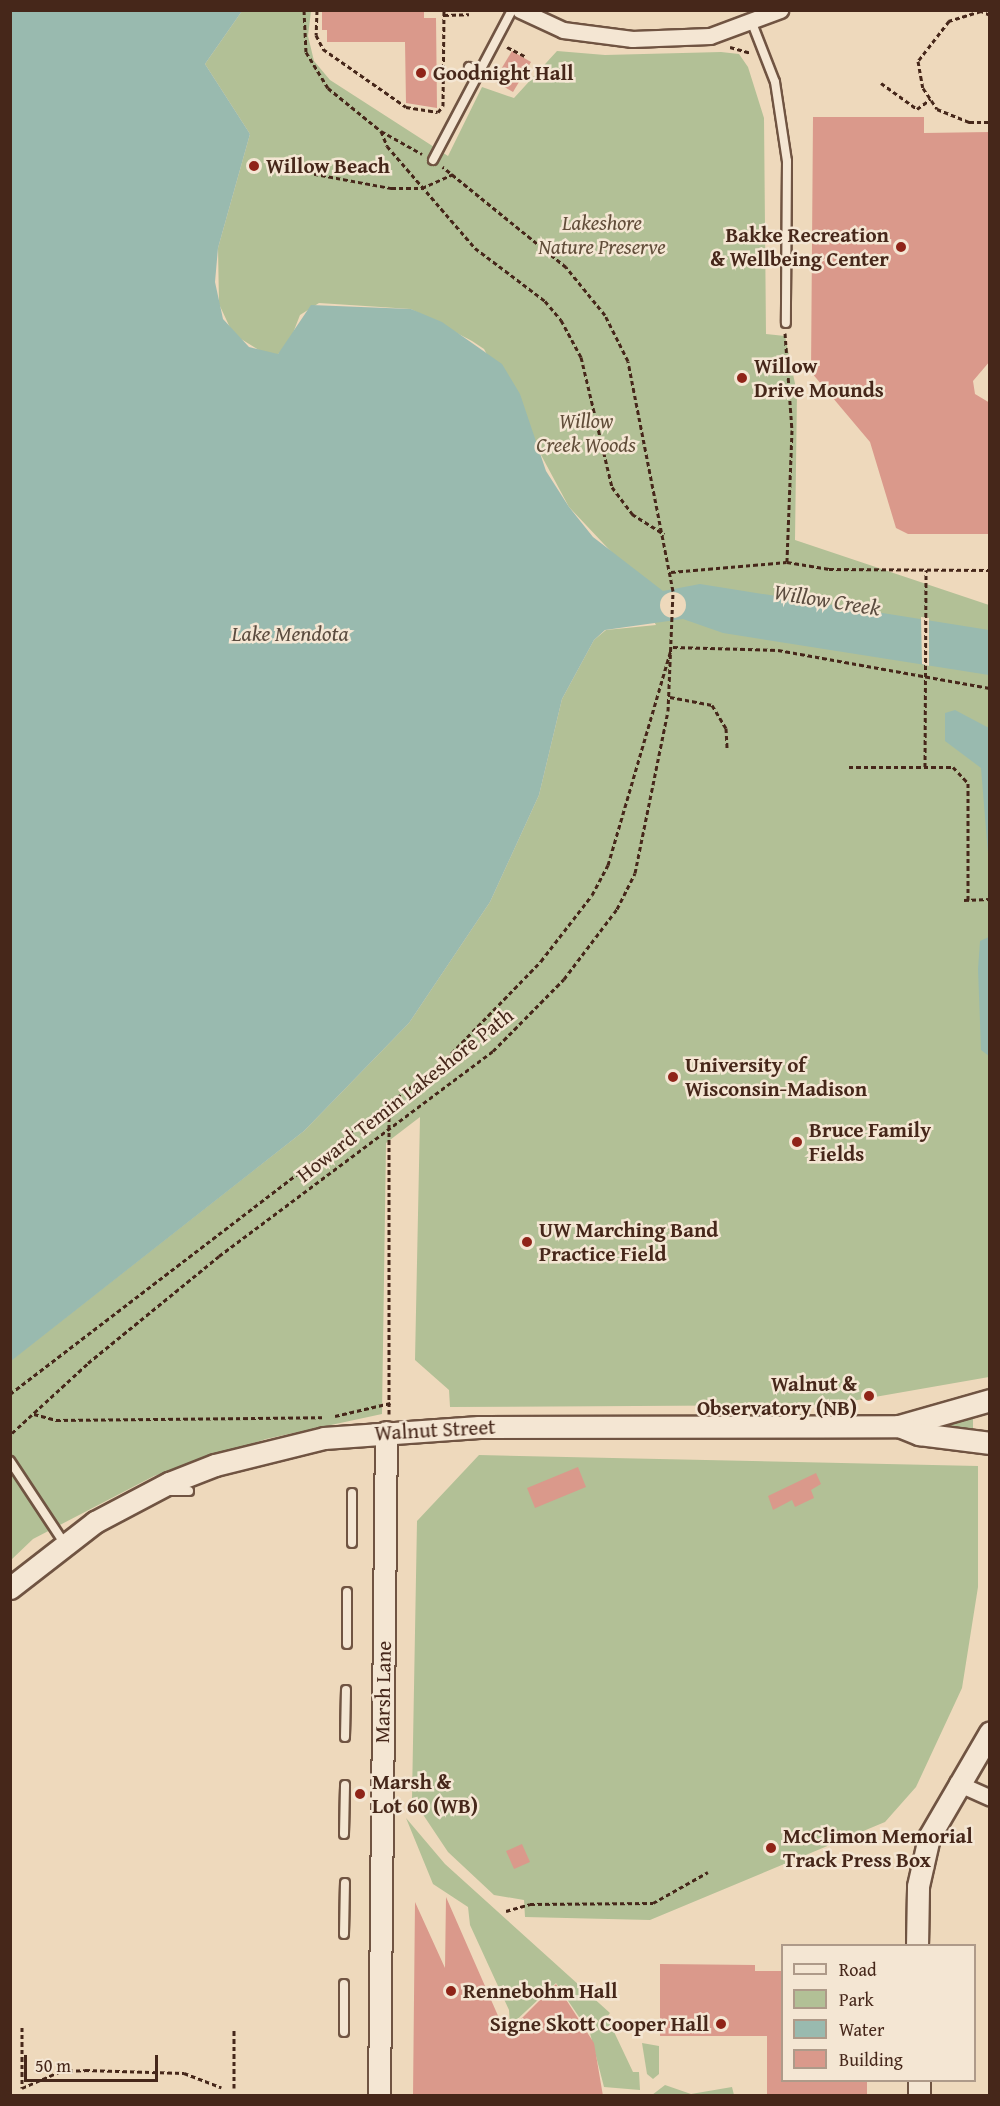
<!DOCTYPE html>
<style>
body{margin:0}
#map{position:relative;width:1000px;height:2106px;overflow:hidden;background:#eed9bc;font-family:"Gentium Book Plus",serif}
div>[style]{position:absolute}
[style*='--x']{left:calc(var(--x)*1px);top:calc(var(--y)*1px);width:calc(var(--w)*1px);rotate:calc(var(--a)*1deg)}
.green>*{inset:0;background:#b2c096}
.water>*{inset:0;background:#99baaf}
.pier>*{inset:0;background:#eed9bc}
.round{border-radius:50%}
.building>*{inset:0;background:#da998b}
.path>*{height:3px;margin-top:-1.5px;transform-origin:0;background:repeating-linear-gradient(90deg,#46271a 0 4.5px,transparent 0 7.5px)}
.roads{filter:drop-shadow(2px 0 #705442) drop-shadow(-2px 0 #705442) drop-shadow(0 2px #705442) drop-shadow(0 -2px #705442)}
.lane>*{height:8px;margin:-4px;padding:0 4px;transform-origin:4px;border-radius:4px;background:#f4e6d3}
.street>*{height:15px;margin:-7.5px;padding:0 7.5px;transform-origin:7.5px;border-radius:7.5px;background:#f4e6d3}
.secondary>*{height:21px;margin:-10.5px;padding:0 10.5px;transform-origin:10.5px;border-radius:10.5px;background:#f4e6d3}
.dots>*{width:16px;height:16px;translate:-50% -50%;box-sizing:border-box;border:3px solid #f4e6d3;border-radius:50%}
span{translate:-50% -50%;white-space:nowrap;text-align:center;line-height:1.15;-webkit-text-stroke:5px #f4e6d3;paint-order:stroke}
.poi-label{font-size:21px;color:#46271a;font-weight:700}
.left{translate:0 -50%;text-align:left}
.right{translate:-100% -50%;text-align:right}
.park-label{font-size:21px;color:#614d39;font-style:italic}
.street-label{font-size:21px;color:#46271a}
.water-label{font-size:22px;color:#5b4c3f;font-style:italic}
.frame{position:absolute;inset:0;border:12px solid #46271a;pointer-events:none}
.legend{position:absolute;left:781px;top:1944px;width:195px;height:138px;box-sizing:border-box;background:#f4e6d3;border:2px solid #ae9a89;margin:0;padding:8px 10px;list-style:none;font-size:18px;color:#46271a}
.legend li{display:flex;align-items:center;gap:12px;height:30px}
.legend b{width:30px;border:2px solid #ae9a89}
.scale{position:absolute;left:24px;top:2055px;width:134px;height:27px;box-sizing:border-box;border:3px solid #46271a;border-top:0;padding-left:8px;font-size:18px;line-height:21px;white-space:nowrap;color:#46271a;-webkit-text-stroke:4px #f4e6d3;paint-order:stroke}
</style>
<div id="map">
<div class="green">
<i style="clip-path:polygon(242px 11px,311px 11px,308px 36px,314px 61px,330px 80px,448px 156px,482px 87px,514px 98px,557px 51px,605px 55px,721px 52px,739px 54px,748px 67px,764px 118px,766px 334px,785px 336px,797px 393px,795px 540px,989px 605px,989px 1377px,829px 1405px,450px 1407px,449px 1390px,415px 1360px,420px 1117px,386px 1143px,382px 1414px,266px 1439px,154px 1476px,33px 1539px,11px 1560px,10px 1361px,304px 1131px,409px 1023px,490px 902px,539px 795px,562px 699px,594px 640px,606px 630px,656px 625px,619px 560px,569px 507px,484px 349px,472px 341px,411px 309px,319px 303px,300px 315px,288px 346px,278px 354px,267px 355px,233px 334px,219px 304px,218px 248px,250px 134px,205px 64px)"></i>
<i style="clip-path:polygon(973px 1413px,973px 1429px,935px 1426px)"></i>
<i style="clip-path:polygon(479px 1455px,978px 1466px,978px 1587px,962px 1688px,916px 1787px,885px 1822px,650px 1920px,525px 1917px,524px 1900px,494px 1895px,448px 1852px,412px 1798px,417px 1521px)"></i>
<i style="clip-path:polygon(406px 1818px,445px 1864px,610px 2013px,607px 2017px,633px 2072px,639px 2072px,640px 2090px,604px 2087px,590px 2033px,556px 1983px,510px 2026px,509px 2010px,470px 1925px,468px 1907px,433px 1884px)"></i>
<i style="clip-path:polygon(642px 2043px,659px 2046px,659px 2074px,653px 2079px,647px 2074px)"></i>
<i style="clip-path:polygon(665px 2085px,691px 2094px,732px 2087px,734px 2095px,652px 2095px)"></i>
</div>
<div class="water">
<i style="clip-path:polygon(11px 11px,242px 11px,205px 64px,250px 134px,218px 248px,215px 282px,223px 319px,249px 347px,278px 354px,311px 305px,411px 309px,442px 322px,502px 364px,520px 394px,546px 471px,569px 507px,593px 537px,663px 591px,700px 584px,989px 630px,989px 675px,723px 633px,683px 619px,605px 630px,594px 640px,562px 699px,539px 795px,490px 902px,409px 1023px,304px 1131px,11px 1361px)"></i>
<i style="clip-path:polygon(955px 710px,989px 728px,989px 866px,981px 768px,945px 741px,945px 713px)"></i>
<i style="clip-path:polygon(989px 937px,989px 1056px,981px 1050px,978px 969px,980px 941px)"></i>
</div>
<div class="pier">
<i class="round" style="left:660px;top:592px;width:26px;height:26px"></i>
<i style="clip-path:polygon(921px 617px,929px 618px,929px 666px,922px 664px)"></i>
</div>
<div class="building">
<i style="clip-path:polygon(424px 10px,424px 18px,436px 18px,437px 108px,406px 103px,405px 42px,327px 42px,327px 30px,322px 30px,322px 11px)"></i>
<i style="clip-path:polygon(512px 51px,531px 62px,513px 92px,494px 81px)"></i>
<i style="clip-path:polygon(813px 117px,924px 117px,924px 133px,990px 132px,990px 361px,973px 381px,975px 394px,990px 403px,990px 534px,908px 534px,896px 528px,870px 442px,811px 372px)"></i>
<i style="clip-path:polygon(578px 1467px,586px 1487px,535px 1508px,527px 1488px)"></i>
<i style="clip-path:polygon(816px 1473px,821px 1484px,811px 1490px,814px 1498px,795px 1507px,792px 1500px,773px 1510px,768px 1496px)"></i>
<i style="clip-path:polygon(522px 1844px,530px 1862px,514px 1869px,506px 1851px)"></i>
<i style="clip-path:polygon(446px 1897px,506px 2034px,556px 1984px,594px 2043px,603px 2096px,413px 2096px,415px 1902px,445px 1968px)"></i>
<i style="clip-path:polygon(660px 1964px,755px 1965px,755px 1971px,783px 1971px,783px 2080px,867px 2080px,867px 2096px,767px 2096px,767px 2036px,660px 2036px)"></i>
</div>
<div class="path">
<i style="--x:304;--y:10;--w:42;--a:87.3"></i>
<i style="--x:306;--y:52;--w:42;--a:58.6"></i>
<i style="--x:328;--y:88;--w:68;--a:39.1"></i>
<i style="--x:381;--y:131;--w:47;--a:29.3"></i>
<i style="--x:317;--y:10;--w:25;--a:92"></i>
<i style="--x:316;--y:35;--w:16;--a:63"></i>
<i style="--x:323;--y:49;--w:101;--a:34.9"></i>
<i style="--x:406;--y:107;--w:32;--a:9"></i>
<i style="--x:438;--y:112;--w:8;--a:-50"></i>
<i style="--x:443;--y:106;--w:96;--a:-89.4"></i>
<i style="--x:444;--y:15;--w:25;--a:-2"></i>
<i style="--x:990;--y:15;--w:10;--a:-156"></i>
<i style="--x:981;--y:11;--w:34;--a:163"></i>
<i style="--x:949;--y:21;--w:51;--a:127.8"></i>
<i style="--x:918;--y:61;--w:27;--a:80"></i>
<i style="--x:923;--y:88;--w:25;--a:56"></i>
<i style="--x:937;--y:109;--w:35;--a:22"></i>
<i style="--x:969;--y:122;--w:21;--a:0"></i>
<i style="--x:507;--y:47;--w:22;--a:27"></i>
<i style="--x:730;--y:47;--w:22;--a:16"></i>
<i style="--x:881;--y:83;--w:44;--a:35.8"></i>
<i style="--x:917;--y:109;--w:17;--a:-36"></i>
<i style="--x:381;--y:131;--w:16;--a:68"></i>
<i style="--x:387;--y:146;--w:135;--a:49.2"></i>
<i style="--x:475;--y:248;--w:88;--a:37.1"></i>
<i style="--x:545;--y:301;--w:25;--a:50"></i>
<i style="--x:561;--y:320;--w:42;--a:61.6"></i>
<i style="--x:581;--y:357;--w:134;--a:76.6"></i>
<i style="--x:612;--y:487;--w:34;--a:53"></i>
<i style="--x:632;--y:514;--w:38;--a:32"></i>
<i style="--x:299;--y:171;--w:94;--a:10.5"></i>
<i style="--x:391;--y:188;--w:31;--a:0"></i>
<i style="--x:422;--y:188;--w:34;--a:-24"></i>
<i style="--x:785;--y:333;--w:97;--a:85.9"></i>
<i style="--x:792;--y:430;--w:132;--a:92.2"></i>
<i style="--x:671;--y:572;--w:116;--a:-4.9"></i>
<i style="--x:787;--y:562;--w:43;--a:9.5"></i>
<i style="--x:829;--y:569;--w:161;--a:0.4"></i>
<i style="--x:673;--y:647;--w:105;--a:1.6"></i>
<i style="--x:778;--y:650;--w:215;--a:10.2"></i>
<i style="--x:670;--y:697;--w:43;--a:10.8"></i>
<i style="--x:712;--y:705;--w:27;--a:59"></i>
<i style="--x:726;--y:728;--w:20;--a:87"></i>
<i style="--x:849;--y:767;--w:104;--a:0"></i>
<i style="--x:953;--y:767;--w:22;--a:47"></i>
<i style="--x:968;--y:783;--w:117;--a:90"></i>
<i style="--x:925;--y:767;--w:197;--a:-89.7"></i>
<i style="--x:964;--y:900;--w:26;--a:-2"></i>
<i style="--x:10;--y:1394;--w:543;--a:-37.44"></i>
<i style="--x:441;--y:1064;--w:144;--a:-45.8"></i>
<i style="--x:541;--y:961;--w:83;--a:-52.3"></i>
<i style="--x:592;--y:895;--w:34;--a:-62"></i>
<i style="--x:608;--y:865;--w:225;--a:-73.7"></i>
<i style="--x:10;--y:1409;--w:27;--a:90"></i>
<i style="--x:34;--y:1414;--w:23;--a:15"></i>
<i style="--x:56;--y:1420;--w:266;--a:-0.6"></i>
<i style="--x:389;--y:1414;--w:310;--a:-90"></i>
<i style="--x:335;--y:1416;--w:57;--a:-13.1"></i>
<i style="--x:12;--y:1433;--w:103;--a:-42.6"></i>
<i style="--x:88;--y:1363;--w:169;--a:-39.2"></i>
<i style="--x:219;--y:1256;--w:342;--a:-36.8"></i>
<i style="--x:493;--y:1051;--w:101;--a:-45.4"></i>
<i style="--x:564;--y:979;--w:88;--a:-52.9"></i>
<i style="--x:617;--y:909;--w:40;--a:-63.4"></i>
<i style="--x:635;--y:873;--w:165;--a:-78.5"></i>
<i style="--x:668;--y:711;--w:120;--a:-87.6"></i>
<i style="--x:673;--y:591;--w:234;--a:-101.1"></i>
<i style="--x:628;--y:361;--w:51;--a:-116.6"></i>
<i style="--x:605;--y:315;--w:62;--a:-129.1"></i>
<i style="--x:566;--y:267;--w:159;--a:-140.9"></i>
<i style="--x:506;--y:1911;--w:25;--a:-16"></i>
<i style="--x:530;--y:1904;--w:123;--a:-0.5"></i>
<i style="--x:653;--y:1903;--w:63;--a:-29.4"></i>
<i style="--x:22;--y:2027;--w:61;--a:90"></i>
<i style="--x:22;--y:2088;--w:43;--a:-23.6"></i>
<i style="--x:61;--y:2071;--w:24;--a:-2"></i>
<i style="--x:85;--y:2070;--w:99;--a:1.7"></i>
<i style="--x:184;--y:2073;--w:40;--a:21"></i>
<i style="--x:234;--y:2088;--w:58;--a:-90"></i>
</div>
<div class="roads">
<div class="lane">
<i style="--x:752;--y:23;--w:63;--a:68.7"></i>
<i style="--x:775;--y:82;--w:80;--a:81.4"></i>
<i style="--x:787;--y:161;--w:162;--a:90.4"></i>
<i style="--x:469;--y:67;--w:11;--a:34"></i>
<i style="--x:433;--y:160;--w:170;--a:-62.2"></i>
<i style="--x:10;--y:1461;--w:98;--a:56.6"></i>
<i style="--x:167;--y:1491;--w:22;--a:0"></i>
<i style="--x:352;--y:1543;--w:50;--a:-90"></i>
<i style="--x:347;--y:1644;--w:52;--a:-90"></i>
<i style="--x:345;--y:1737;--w:47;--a:-88.8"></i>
<i style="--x:344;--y:1834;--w:49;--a:-88.8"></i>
<i style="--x:344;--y:1934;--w:51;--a:-88.9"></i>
<i style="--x:344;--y:2032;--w:48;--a:-90"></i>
</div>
<div class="street">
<i style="--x:520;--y:10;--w:47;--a:24.9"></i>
<i style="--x:563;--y:30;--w:70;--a:7.4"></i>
<i style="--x:632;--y:39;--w:78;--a:-2.2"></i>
<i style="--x:710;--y:36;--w:75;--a:-20.4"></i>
<i style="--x:957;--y:1783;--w:36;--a:24"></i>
</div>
<div class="secondary">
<i style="--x:899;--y:1426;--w:95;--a:-15.9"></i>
<i style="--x:10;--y:1588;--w:108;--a:-37.8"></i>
<i style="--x:95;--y:1522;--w:84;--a:-27.8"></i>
<i style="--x:169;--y:1483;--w:49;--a:-21.4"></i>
<i style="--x:215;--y:1465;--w:112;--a:-13.9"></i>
<i style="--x:324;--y:1438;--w:155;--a:-4.1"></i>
<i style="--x:479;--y:1427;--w:420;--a:-0.1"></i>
<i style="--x:899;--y:1426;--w:22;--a:22"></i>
<i style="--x:919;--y:1434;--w:72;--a:7.2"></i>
<i style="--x:917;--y:1946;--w:60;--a:-89"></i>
<i style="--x:918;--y:1886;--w:50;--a:-77.3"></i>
<i style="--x:929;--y:1837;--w:121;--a:-59.8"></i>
<i style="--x:919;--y:2080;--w:16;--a:90"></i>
<i style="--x:379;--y:2096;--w:664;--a:-89.4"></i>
</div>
</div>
<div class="dots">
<i style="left:421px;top:73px;background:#8f2418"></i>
<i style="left:254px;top:166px;background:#8f2418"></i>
<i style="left:901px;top:247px;background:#8f2418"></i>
<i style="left:742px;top:378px;background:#8f2418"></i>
<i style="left:673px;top:1077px;background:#8f2418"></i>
<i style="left:797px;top:1142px;background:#8f2418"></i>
<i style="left:527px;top:1242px;background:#8f2418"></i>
<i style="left:869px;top:1396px;background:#8f2418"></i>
<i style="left:360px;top:1794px;background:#8f2418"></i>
<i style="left:771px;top:1848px;background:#8f2418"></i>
<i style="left:451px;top:1991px;background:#8f2418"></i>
<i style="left:721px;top:2024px;background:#8f2418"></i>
</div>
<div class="poi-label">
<span class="left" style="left:433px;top:73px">Goodnight Hall</span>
<span class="left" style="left:266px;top:166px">Willow Beach</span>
<span class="right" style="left:889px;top:247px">Bakke Recreation<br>&amp; Wellbeing Center</span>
<span class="left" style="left:754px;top:378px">Willow<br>Drive Mounds</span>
<span class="left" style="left:685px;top:1077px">University of<br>Wisconsin-Madison</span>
<span class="left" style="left:809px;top:1142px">Bruce Family<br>Fields</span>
<span class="left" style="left:539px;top:1242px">UW Marching Band<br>Practice Field</span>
<span class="right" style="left:857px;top:1396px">Walnut &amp;<br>Observatory (NB)</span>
<span class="left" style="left:372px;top:1794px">Marsh &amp;<br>Lot 60 (WB)</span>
<span class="left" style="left:783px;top:1848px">McClimon Memorial<br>Track Press Box</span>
<span class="left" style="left:463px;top:1991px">Rennebohm Hall</span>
<span class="right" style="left:709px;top:2024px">Signe Skott Cooper Hall</span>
</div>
<div class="park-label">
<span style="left:602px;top:235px">Lakeshore<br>Nature Preserve</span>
<span style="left:586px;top:433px">Willow<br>Creek Woods</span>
</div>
<div class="street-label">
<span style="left:405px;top:1095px;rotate:-38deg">Howard Temin Lakeshore Path</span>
<span style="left:435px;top:1430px;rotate:-3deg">Walnut Street</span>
<span style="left:383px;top:1692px;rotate:-89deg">Marsh Lane</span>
</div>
<div class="water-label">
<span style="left:827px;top:600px;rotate:9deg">Willow Creek</span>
<span style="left:290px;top:634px">Lake Mendota</span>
</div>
<div class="frame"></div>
<ul class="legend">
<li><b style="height:8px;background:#f4e6d3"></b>Road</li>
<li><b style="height:16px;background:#b2c096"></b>Park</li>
<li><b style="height:16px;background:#99baaf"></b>Water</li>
<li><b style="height:16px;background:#da998b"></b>Building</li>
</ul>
<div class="scale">50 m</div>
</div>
